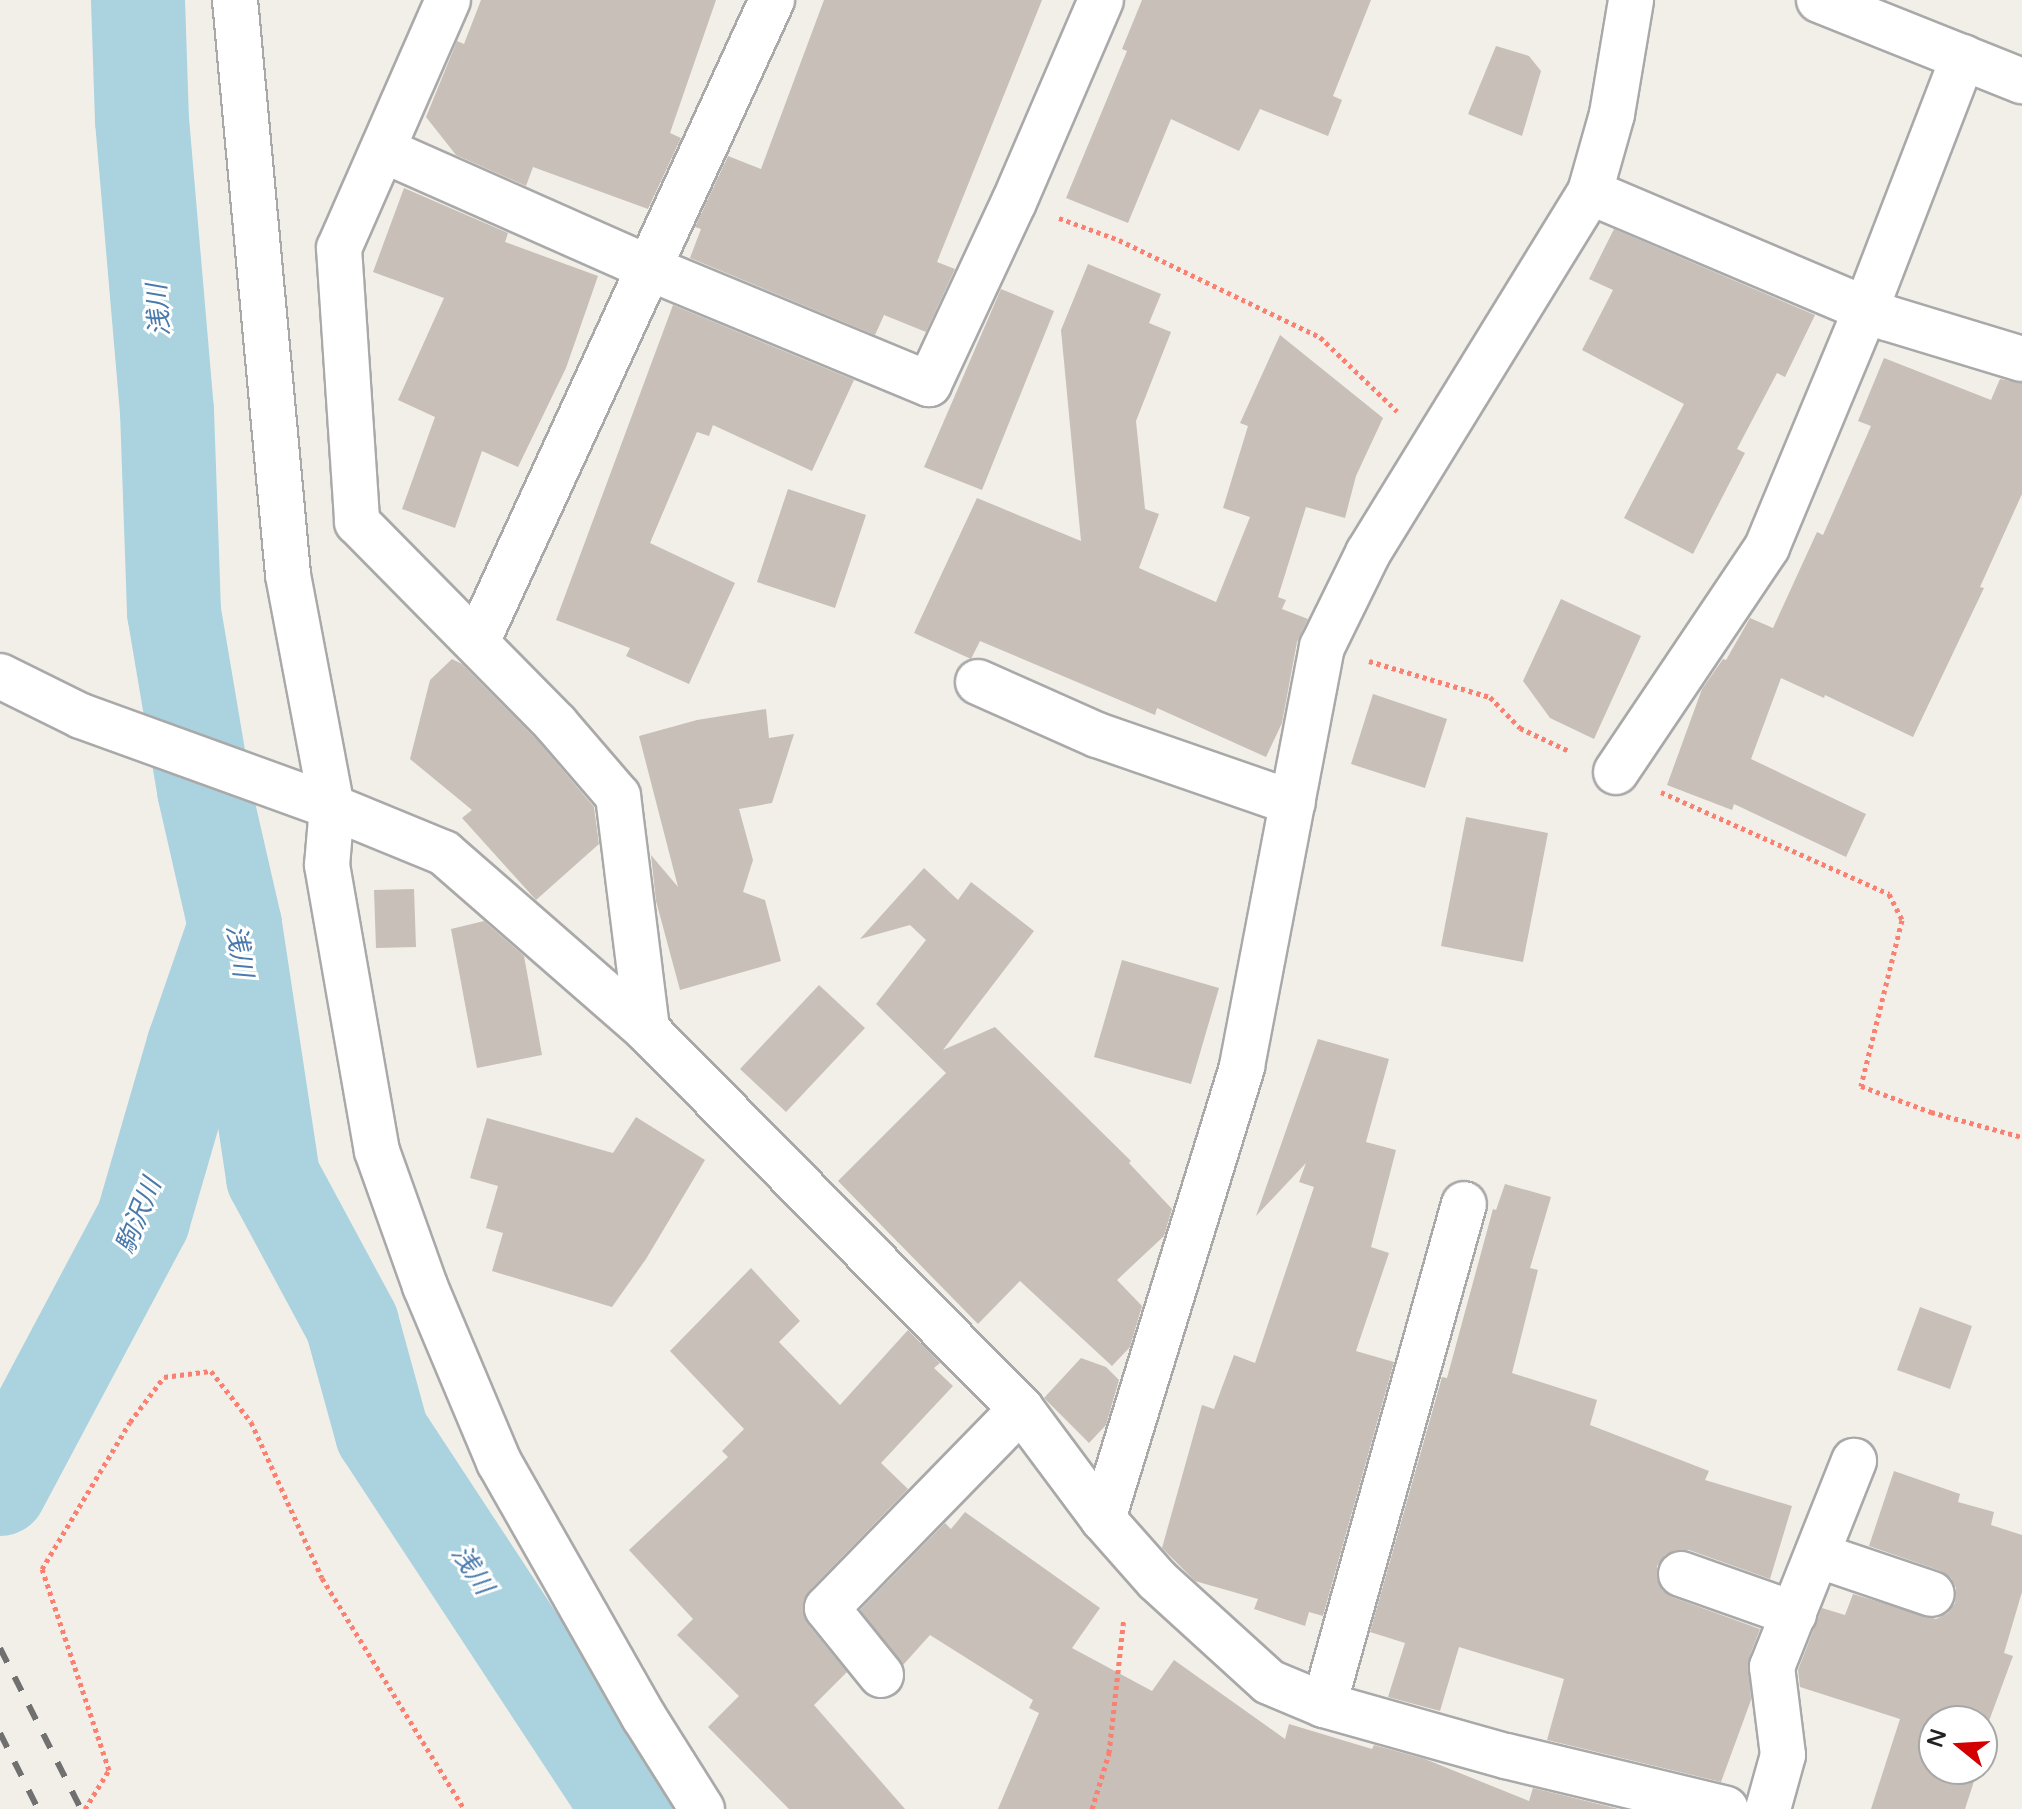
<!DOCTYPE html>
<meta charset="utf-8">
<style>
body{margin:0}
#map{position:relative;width:2022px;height:1809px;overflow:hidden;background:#f2efe9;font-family:"Varela Round","Noto Sans JP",sans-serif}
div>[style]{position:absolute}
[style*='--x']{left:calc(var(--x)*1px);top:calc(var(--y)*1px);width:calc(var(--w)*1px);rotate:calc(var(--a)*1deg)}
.river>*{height:94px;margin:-47px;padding:0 47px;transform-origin:47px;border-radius:47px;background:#aad3df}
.building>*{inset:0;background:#c7bfb8}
.path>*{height:5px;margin-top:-2.5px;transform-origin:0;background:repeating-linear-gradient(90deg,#fa8072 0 4px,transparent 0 8px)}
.roads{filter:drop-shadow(2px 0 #a9a9a9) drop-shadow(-2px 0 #a9a9a9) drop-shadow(0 2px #a9a9a9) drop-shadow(0 -2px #a9a9a9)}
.minor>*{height:44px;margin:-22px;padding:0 22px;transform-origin:22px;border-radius:22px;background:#fff}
.rail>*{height:6px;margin-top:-3px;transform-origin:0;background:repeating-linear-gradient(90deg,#707070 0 16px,transparent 0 32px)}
span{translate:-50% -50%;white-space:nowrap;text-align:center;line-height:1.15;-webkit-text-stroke:6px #fff;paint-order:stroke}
.water-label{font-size:26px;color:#4a7aab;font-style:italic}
.north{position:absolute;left:1918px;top:1705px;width:80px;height:80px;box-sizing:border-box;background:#fff;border:2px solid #a7a7a7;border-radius:50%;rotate:288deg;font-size:22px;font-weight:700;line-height:32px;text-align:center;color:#222}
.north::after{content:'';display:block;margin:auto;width:28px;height:36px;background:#d40000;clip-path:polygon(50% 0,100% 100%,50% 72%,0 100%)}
</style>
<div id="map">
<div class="river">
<i style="--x:138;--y:0;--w:120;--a:88.1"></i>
<i style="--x:142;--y:120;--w:292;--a:85.1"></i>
<i style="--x:167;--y:411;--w:201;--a:88"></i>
<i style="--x:174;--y:612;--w:181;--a:80.4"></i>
<i style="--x:204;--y:790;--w:139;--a:77.1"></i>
<i style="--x:235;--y:925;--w:255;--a:81.4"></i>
<i style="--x:273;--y:1177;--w:167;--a:61.7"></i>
<i style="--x:352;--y:1324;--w:113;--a:74.6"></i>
<i style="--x:382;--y:1433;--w:450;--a:56.7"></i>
<i style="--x:0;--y:1489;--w:305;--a:-62"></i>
<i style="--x:143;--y:1220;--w:182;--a:-73.8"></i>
<i style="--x:194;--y:1045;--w:113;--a:-70.9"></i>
</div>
<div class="building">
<i style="clip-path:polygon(481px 0,716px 0,670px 133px,681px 138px,648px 209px,533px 167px,526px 186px,456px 155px,426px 117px,457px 41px,464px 44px)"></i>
<i style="clip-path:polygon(824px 0,1042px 0,937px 262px,955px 269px,926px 332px,884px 315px,875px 335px,690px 258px,701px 229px,695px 227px,728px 156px,761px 169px)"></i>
<i style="clip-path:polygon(1142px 0,1371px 0,1333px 96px,1342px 100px,1328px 136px,1260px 109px,1239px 151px,1171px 119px,1128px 223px,1066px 198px,1127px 51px,1122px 49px)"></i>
<i style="clip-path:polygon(1496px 46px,1529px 56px,1541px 71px,1522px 136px,1468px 114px)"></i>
<i style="clip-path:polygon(404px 188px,508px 233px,505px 242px,598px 276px,566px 368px,518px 467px,482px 451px,455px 528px,402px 509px,435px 417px,398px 400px,444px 298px,373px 272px)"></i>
<i style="clip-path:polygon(1614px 229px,1815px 315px,1785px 377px,1777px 373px,1737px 449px,1745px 453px,1693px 554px,1624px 518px,1684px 404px,1582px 350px,1613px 290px,1589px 279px)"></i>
<i style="clip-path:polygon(1088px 264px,1161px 294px,1149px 323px,1171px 332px,1136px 421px,1145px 509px,1159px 514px,1139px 568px,1216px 602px,1250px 517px,1223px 508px,1248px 426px,1240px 423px,1280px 335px,1383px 418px,1356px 476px,1345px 518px,1306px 507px,1278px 597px,1286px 600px,1282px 609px,1308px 619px,1297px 642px,1282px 723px,1266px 757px,1157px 708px,1155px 715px,980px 641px,971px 659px,914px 633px,977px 498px,1081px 541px,1061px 330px)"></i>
<i style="clip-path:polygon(1001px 289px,1054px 311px,982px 490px,924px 467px)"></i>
<i style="clip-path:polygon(673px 305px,854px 380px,812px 471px,713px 425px,709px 436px,697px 432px,650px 543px,735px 583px,689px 684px,626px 656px,630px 648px,556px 620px)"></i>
<i style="clip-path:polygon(1884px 358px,1991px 400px,2000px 379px,2022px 383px,2022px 494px,1980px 587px,1984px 588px,1913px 737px,1825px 695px,1824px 698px,1781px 678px,1751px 759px,1866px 814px,1846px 857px,1734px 804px,1732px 810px,1667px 785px,1702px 689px,1723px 659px,1726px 660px,1750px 618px,1773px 628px,1817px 532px,1823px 535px,1871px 426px,1858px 421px)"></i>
<i style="clip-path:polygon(788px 489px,866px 515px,835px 608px,757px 582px)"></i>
<i style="clip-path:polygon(1561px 599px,1641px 636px,1594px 739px,1550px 718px,1523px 681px)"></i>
<i style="clip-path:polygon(452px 659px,462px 664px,538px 741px,594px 807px,599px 844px,536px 900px,462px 818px,472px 810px,410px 759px,430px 680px)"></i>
<i style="clip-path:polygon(1373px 694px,1447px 719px,1425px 788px,1351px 764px)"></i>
<i style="clip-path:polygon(766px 709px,769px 738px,794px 734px,772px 803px,739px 809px,753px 860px,743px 892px,765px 900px,781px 961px,680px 990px,656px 901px,651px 855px,678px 887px,639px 736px,697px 720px)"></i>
<i style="clip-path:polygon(1466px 817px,1548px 833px,1523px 962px,1441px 946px)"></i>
<i style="clip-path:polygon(924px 868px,958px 900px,971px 882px,1034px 931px,943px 1050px,995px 1027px,1131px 1161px,1129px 1163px,1172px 1209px,1164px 1236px,1117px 1280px,1142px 1306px,1130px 1347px,1112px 1366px,1020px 1281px,978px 1324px,838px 1181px,946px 1073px,876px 1004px,926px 940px,910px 925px,860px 939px)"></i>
<i style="clip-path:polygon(414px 889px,416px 947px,376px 948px,374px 890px)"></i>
<i style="clip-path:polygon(484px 921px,524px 956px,542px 1055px,477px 1068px,451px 929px)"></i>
<i style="clip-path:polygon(1122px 960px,1219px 988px,1191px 1084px,1094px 1057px)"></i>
<i style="clip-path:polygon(819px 985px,865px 1028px,786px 1112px,740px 1069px)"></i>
<i style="clip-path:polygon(1318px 1039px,1389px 1059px,1366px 1142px,1396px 1150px,1371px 1247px,1389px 1253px,1356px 1351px,1394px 1362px,1323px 1616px,1309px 1612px,1305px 1626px,1254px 1609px,1258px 1599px,1195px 1581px,1162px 1548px,1202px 1405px,1214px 1409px,1234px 1355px,1255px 1363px,1314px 1187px,1299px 1182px,1306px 1163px,1256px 1216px)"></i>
<i style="clip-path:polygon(636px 1117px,705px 1160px,646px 1259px,612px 1307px,492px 1271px,503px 1233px,486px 1228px,498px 1186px,470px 1178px,487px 1118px,613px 1153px)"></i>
<i style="clip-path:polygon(1505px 1184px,1551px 1197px,1530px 1268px,1538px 1270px,1512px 1373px,1597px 1400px,1590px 1425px,1709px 1471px,1705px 1480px,1792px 1506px,1770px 1579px,1689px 1550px,1676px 1550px,1665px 1555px,1657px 1566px,1657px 1579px,1662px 1590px,1672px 1597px,1760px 1629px,1749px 1658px,1751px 1700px,1721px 1782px,1547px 1740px,1564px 1679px,1459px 1647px,1440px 1711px,1388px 1697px,1405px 1643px,1370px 1632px,1442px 1377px,1447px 1378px,1493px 1209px,1496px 1210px)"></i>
<i style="clip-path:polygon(751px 1268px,800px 1321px,779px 1342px,840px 1405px,908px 1330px,940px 1363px,934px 1368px,953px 1386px,881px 1463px,908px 1489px,809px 1591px,803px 1602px,807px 1623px,847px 1672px,814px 1705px,905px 1809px,789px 1809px,708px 1727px,739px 1696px,677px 1635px,693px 1619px,629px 1550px,728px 1457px,722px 1451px,744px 1429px,670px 1351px)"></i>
<i style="clip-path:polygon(1920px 1307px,1972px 1326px,1950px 1389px,1897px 1370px)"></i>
<i style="clip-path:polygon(1081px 1358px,1106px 1367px,1119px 1380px,1106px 1425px,1089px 1443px,1044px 1398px)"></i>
<i style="clip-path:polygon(1894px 1471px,1960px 1494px,1958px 1502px,1994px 1512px,1991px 1525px,2022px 1535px,2022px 1592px,2004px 1653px,2013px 1656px,1982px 1740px,1982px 1721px,1934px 1721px,1934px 1769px,1978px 1769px,1965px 1809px,1871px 1809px,1900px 1719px,1800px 1687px,1798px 1670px,1822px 1608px,1845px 1615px,1853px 1594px,1936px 1619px,1948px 1613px,1955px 1603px,1956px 1588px,1951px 1578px,1941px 1571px,1869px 1546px)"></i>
<i style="clip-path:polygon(965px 1512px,1100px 1608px,1072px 1648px,1152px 1691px,1174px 1660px,1285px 1739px,1289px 1724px,1372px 1749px,1374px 1745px,1425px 1759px,1529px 1801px,1533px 1788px,1619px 1809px,998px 1809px,1039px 1713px,1029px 1708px,1033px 1700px,930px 1635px,903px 1665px,860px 1610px,945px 1523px,951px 1529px)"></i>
</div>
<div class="path">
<i style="--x:1059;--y:218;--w:64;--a:20.1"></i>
<i style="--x:1119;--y:240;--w:223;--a:25.8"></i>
<i style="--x:1320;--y:337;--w:107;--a:43.9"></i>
<i style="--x:1369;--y:661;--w:126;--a:16.6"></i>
<i style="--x:1490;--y:697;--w:43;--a:45.9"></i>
<i style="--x:1520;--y:728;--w:56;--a:25.2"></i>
<i style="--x:1661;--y:792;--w:250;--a:24.1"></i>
<i style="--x:1889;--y:894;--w:29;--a:63"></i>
<i style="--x:1902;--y:920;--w:171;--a:103.9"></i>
<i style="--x:1861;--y:1086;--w:75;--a:20.4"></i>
<i style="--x:1931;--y:1112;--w:94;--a:15.4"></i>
<i style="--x:85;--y:1809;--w:46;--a:-58.4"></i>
<i style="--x:109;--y:1770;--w:212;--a:-108.4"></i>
<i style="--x:42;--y:1569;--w:171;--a:-59.1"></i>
<i style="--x:130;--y:1422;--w:56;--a:-52.9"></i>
<i style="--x:164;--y:1377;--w:47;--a:-7.3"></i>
<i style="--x:211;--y:1371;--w:65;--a:51.9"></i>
<i style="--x:251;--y:1422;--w:171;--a:65.5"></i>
<i style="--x:322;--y:1578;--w:271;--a:58.4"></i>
<i style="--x:1092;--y:1809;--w:59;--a:-73.1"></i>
<i style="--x:1109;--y:1753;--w:136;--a:-83.7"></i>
</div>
<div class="roads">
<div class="minor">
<i style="--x:235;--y:0;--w:577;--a:84.73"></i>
<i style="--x:288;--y:575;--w:236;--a:79.3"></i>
<i style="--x:332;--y:807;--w:58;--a:94.9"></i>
<i style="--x:327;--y:865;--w:290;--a:80.1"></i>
<i style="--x:377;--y:1151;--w:143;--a:70.4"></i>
<i style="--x:425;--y:1286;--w:191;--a:67.2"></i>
<i style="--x:499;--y:1462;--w:293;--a:60.4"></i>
<i style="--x:644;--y:1717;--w:109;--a:57.8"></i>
<i style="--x:448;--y:0;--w:271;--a:113.7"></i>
<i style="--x:339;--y:248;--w:275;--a:86.2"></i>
<i style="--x:357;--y:522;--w:284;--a:45.4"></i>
<i style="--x:556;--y:724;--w:95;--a:49.3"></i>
<i style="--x:618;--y:796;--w:236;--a:82.9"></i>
<i style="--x:1819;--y:0;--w:219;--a:21.8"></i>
<i style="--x:383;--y:150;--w:293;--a:23.9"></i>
<i style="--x:651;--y:269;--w:301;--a:22.5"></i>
<i style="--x:929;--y:384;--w:201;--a:-65"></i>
<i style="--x:1014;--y:202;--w:220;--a:-66.7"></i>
<i style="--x:1590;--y:192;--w:323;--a:23"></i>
<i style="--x:1887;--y:318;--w:141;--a:16.9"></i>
<i style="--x:477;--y:642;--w:707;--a:-65.32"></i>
<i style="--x:0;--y:676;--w:90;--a:26.3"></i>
<i style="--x:81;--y:716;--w:267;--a:19.9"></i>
<i style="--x:332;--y:807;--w:121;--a:22.3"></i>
<i style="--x:444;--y:853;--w:269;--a:41.1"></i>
<i style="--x:647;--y:1030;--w:532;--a:45.38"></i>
<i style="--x:1021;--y:1409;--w:137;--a:53.3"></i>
<i style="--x:1103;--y:1519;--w:81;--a:48.5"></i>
<i style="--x:1157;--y:1580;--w:151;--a:42.3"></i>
<i style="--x:1269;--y:1682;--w:60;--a:22.7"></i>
<i style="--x:1324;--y:1705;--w:189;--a:15.7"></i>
<i style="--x:1506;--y:1756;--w:226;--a:13.5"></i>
<i style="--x:978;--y:682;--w:130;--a:24"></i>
<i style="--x:1097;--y:735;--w:207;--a:19.1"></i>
<i style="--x:1616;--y:772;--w:271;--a:-56.1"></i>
<i style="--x:1767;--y:547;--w:258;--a:-67.4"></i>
<i style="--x:1866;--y:309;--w:270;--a:-68.9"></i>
<i style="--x:1103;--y:1519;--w:474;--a:-72.9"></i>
<i style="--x:1242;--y:1066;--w:427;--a:-79.2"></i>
<i style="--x:1322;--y:647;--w:105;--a:-63.9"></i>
<i style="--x:1368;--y:553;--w:424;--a:-58.4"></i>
<i style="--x:1590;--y:192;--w:81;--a:-74.2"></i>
<i style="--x:1612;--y:114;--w:116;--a:-80.5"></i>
<i style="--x:1817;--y:1555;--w:121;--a:18.7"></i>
<i style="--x:1681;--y:1574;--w:120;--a:19.5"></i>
<i style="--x:881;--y:1675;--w:86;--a:-128.9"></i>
<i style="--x:827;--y:1608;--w:278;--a:-45.7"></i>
<i style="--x:1324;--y:1705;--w:520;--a:-74.39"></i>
<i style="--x:1768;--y:1809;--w:56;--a:-74.5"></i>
<i style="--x:1783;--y:1755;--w:89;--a:-97.1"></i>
<i style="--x:1772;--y:1667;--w:222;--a:-68.3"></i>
</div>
</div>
<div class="rail">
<i style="--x:0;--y:1648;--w:180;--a:63.3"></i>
<i style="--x:0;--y:1733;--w:85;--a:63.4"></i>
</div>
<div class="water-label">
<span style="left:159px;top:310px;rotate:-94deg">浅川</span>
<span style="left:239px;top:951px;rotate:81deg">浅川</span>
<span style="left:139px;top:1216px;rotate:-68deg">駒沢川</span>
<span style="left:472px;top:1570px;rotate:57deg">浅川</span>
</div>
<div class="north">N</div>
</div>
